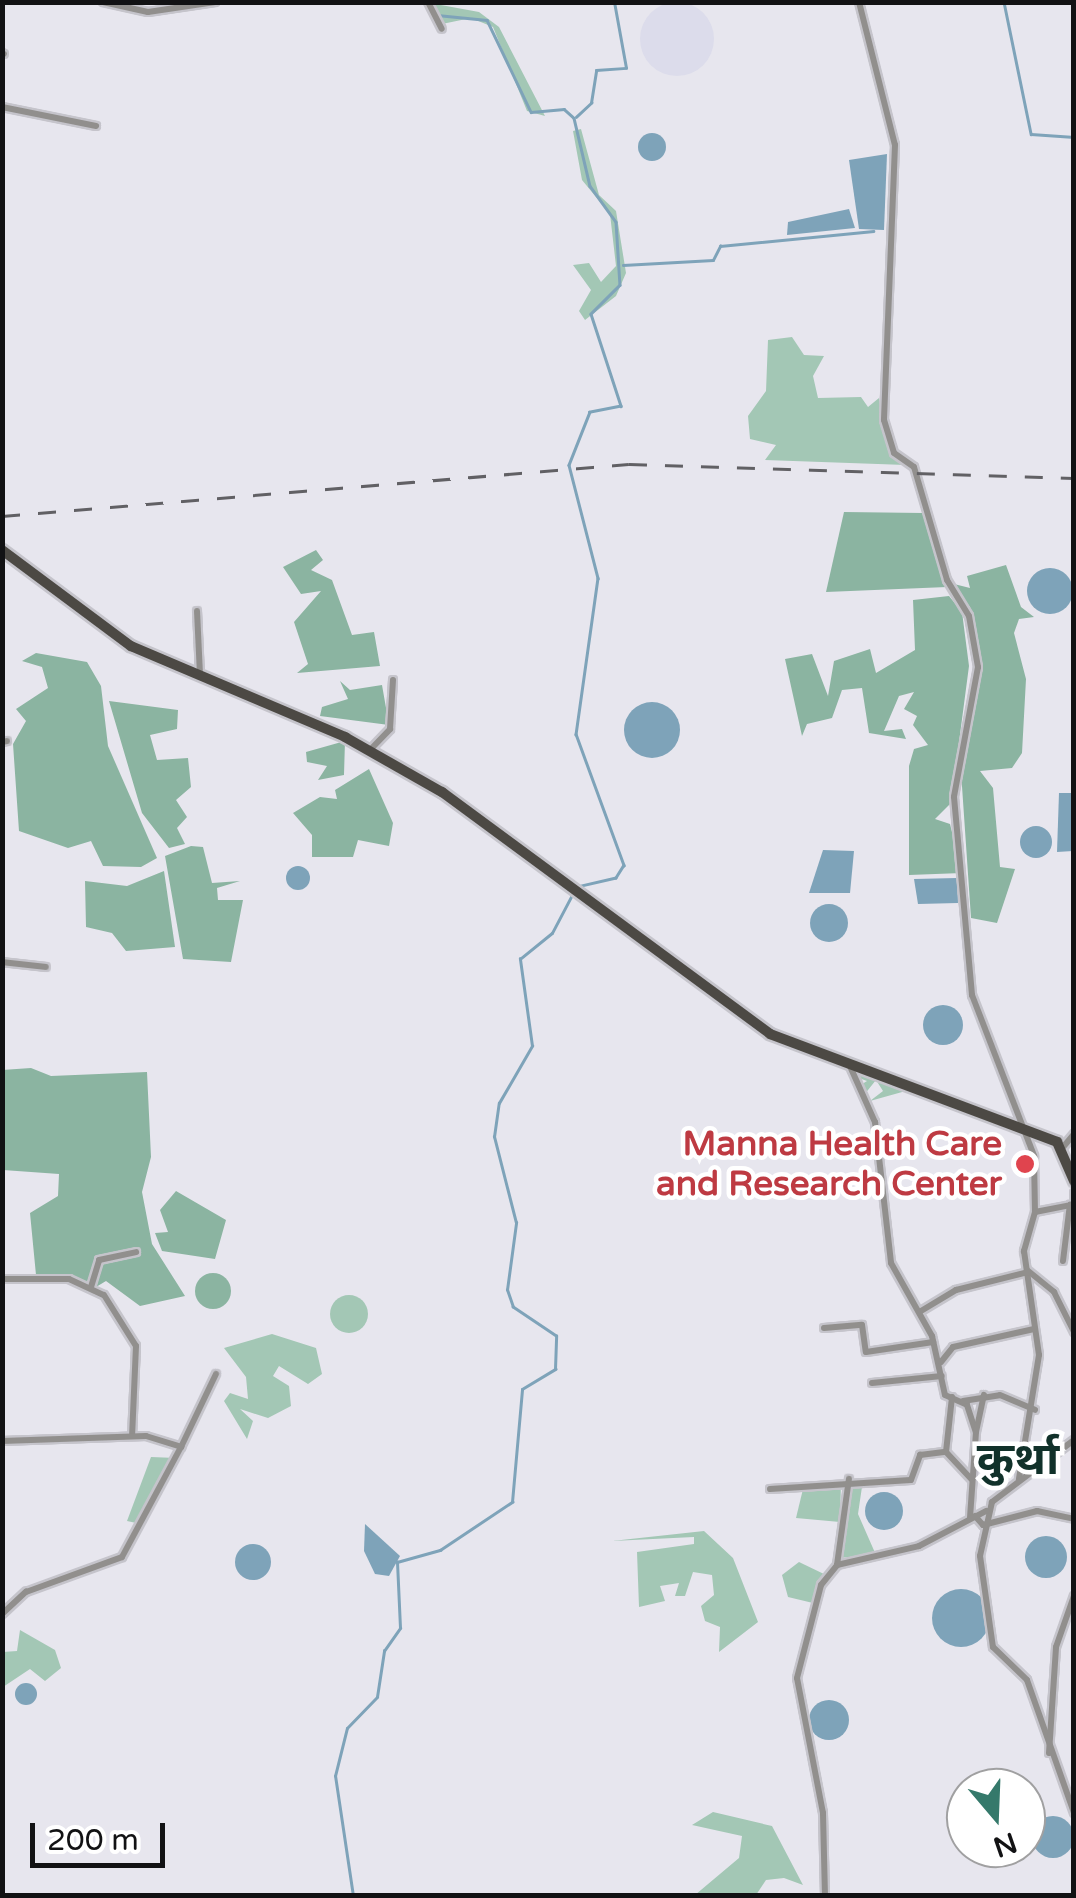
<!DOCTYPE html>
<meta charset="utf-8">
<style>
body{margin:0}
#map{position:relative;width:1076px;height:1898px;overflow:hidden;background:#e7e6ee;font-family:"Varela Round","Noto Sans Devanagari",sans-serif}
div>[style]{position:absolute}
[style*='--x']{left:calc(var(--x)*1px);top:calc(var(--y)*1px);width:calc(var(--w)*1px);rotate:calc(var(--a)*1deg)}
.built>*{inset:0;background:#dcdceb}
.round{border-radius:50%}
.green>*{inset:0;background:#a3c7b5}
.forest>*{inset:0;background:#8bb4a1}
.water>*{inset:0;background:#7ea3b9}
.stream>*{height:2.5px;margin:-1.25px;padding:0 1.25px;transform-origin:1.25px;border-radius:1.25px;background:#7ea3b9}
.roads{filter:drop-shadow(2px 0 #c5c4cb) drop-shadow(-2px 0 #c5c4cb) drop-shadow(0 2px #c5c4cb) drop-shadow(0 -2px #c5c4cb)}
.minor>*{height:6px;margin:-3px;padding:0 3px;transform-origin:3px;border-radius:3px;background:#918f8d}
.major>*{height:10px;margin:-5px;padding:0 5px;transform-origin:5px;border-radius:5px;background:#4c4944}
.rail>*{height:2.5px;margin-top:-1.25px;transform-origin:0;background:repeating-linear-gradient(90deg,#616064 0 18px,transparent 0 36px)}
.dots>*{width:28px;height:28px;translate:-50% -50%;box-sizing:border-box;border:5px solid #fff;border-radius:50%}
span{translate:-50% -50%;white-space:nowrap;text-align:center;line-height:1.15;-webkit-text-stroke:9px #fff;paint-order:stroke}
.health-label{font-size:35px;color:#be3a42;font-weight:700}
.right{translate:-100% -50%;text-align:right}
.district-label{font-size:45px;color:#11312a;font-weight:700}
.frame{position:absolute;inset:0;border:5px solid #121214;pointer-events:none}
.north{position:absolute;left:946px;top:1768px;width:100px;height:100px;box-sizing:border-box;background:#fff;border:2px solid #a0a0a1;border-radius:50%;rotate:161deg;font-size:28px;font-weight:700;line-height:40px;text-align:center;color:#121214}
.north::after{content:'';display:block;margin:auto;width:35px;height:45px;background:#35796b;clip-path:polygon(50% 0,100% 100%,50% 72%,0 100%)}
.scale{position:absolute;left:30px;top:1823px;width:135px;height:45px;box-sizing:border-box;border:5px solid #121214;border-top:0;padding-left:12px;font-size:30px;line-height:35px;white-space:nowrap;color:#121214;-webkit-text-stroke:8px #fff;paint-order:stroke}
</style>
<div id="map">
<div class="built">
<i class="round" style="left:640px;top:2px;width:74px;height:74px"></i>
</div>
<div class="green">
<i style="clip-path:polygon(430px 3px,479px 12px,499px 27px,545px 116px,527px 111px,493px 27px,471px 18px,442px 24px)"></i>
<i style="clip-path:polygon(581px 129px,599px 195px,616px 211px,626px 273px,616px 296px,585px 320px,579px 311px,591px 290px,573px 265px,589px 263px,601px 282px,616px 266px,610px 214px,582px 180px,573px 131px)"></i>
<i style="clip-path:polygon(792px 337px,804px 355px,824px 356px,813px 376px,818px 398px,861px 397px,868px 407px,879px 398px,887px 447px,906px 465px,765px 460px,776px 445px,750px 439px,748px 416px,766px 391px,768px 340px)"></i>
<i style="clip-path:polygon(853px 1065px,920px 1087px,870px 1101px,883px 1091px,876px 1080px,864px 1095px,859px 1086px,867px 1081px,851px 1075px)"></i>
<i class="round" style="left:330px;top:1295px;width:38px;height:38px"></i>
<i style="clip-path:polygon(272px 1334px,316px 1348px,322px 1374px,308px 1384px,279px 1366px,273px 1376px,289px 1386px,291px 1406px,268px 1418px,240px 1409px,253px 1421px,247px 1439px,224px 1401px,230px 1393px,248px 1399px,246px 1377px,224px 1348px)"></i>
<i style="clip-path:polygon(151px 1457px,176px 1458px,141px 1524px,127px 1521px)"></i>
<i style="clip-path:polygon(863px 1480px,858px 1514px,876px 1555px,838px 1558px,851px 1486px)"></i>
<i style="clip-path:polygon(841px 1481px,840px 1522px,796px 1518px,803px 1489px)"></i>
<i style="clip-path:polygon(704px 1531px,733px 1558px,758px 1622px,719px 1652px,720px 1627px,705px 1621px,701px 1606px,714px 1595px,712px 1575px,693px 1572px,685px 1596px,675px 1596px,679px 1583px,660px 1586px,665px 1601px,639px 1607px,637px 1552px,694px 1544px,694px 1537px,612px 1541px)"></i>
<i style="clip-path:polygon(799px 1562px,826px 1575px,813px 1603px,788px 1597px,782px 1575px)"></i>
<i style="clip-path:polygon(20px 1630px,55px 1650px,61px 1668px,45px 1681px,30px 1669px,3px 1687px,3px 1652px,17px 1651px)"></i>
<i style="clip-path:polygon(713px 1812px,772px 1826px,803px 1885px,784px 1878px,766px 1880px,756px 1895px,695px 1895px,739px 1858px,742px 1836px,692px 1825px)"></i>
</div>
<div class="forest">
<i style="clip-path:polygon(844px 512px,923px 513px,947px 587px,826px 592px)"></i>
<i style="clip-path:polygon(316px 550px,323px 560px,311px 570px,332px 580px,352px 635px,374px 632px,380px 666px,297px 673px,308px 664px,294px 622px,321px 591px,301px 594px,283px 567px)"></i>
<i style="clip-path:polygon(1006px 565px,1021px 607px,1034px 617px,1019px 619px,1014px 633px,1026px 679px,1022px 753px,1012px 768px,980px 771px,993px 788px,1000px 867px,1015px 869px,997px 923px,971px 918px,960px 757px,981px 666px,970px 607px,950px 583px,970px 588px,967px 576px)"></i>
<i style="clip-path:polygon(949px 596px,962px 612px,969px 666px,951px 803px,935px 819px,950px 824px,962px 873px,909px 875px,909px 766px,914px 749px,928px 745px,913px 725px,917px 716px,904px 709px,914px 692px,899px 696px,884px 731px,902px 729px,906px 739px,869px 733px,862px 688px,842px 690px,832px 718px,807px 724px,802px 736px,785px 659px,812px 654px,828px 696px,834px 661px,870px 649px,876px 673px,915px 650px,913px 600px)"></i>
<i style="clip-path:polygon(36px 653px,87px 662px,101px 686px,108px 746px,157px 858px,141px 867px,103px 866px,91px 841px,68px 848px,19px 831px,13px 744px,26px 721px,16px 709px,48px 688px,42px 667px,22px 661px)"></i>
<i style="clip-path:polygon(340px 681px,350px 690px,382px 685px,389px 725px,320px 716px,322px 707px,348px 699px)"></i>
<i style="clip-path:polygon(109px 701px,178px 710px,177px 729px,150px 735px,157px 760px,188px 758px,191px 787px,176px 800px,187px 817px,177px 828px,185px 844px,169px 848px,142px 813px)"></i>
<i style="clip-path:polygon(345px 741px,344px 775px,318px 780px,327px 766px,307px 762px,306px 752px)"></i>
<i style="clip-path:polygon(369px 769px,393px 823px,389px 846px,358px 840px,353px 857px,312px 857px,312px 835px,293px 813px,320px 797px,337px 799px,335px 790px)"></i>
<i style="clip-path:polygon(191px 846px,203px 847px,212px 883px,240px 881px,217px 888px,218px 900px,243px 900px,231px 962px,183px 959px,165px 856px)"></i>
<i style="clip-path:polygon(164px 871px,175px 947px,126px 951px,112px 933px,86px 927px,85px 881px,127px 886px)"></i>
<i style="clip-path:polygon(31px 1068px,51px 1076px,147px 1072px,151px 1157px,142px 1192px,152px 1244px,185px 1296px,140px 1306px,106px 1281px,96px 1287px,67px 1274px,36px 1275px,30px 1213px,58px 1196px,59px 1174px,3px 1170px,2px 1070px)"></i>
<i style="clip-path:polygon(176px 1191px,226px 1220px,215px 1259px,162px 1251px,155px 1233px,168px 1232px,160px 1210px)"></i>
<i class="round" style="left:195px;top:1273px;width:36px;height:36px"></i>
</div>
<div class="water">
<i class="round" style="left:638px;top:133px;width:28px;height:28px"></i>
<i style="clip-path:polygon(887px 154px,884px 230px,859px 229px,849px 160px)"></i>
<i style="clip-path:polygon(849px 209px,855px 228px,787px 235px,788px 222px)"></i>
<i class="round" style="left:1027px;top:568px;width:46px;height:46px"></i>
<i class="round" style="left:624px;top:702px;width:56px;height:56px"></i>
<i style="clip-path:polygon(1059px 793px,1073px 793px,1073px 851px,1057px 852px)"></i>
<i class="round" style="left:1020px;top:826px;width:32px;height:32px"></i>
<i style="clip-path:polygon(823px 850px,854px 851px,850px 893px,809px 893px)"></i>
<i class="round" style="left:286px;top:866px;width:24px;height:24px"></i>
<i style="clip-path:polygon(957px 878px,958px 903px,918px 904px,914px 879px)"></i>
<i class="round" style="left:810px;top:904px;width:38px;height:38px"></i>
<i class="round" style="left:923px;top:1005px;width:40px;height:40px"></i>
<i class="round" style="left:865px;top:1492px;width:38px;height:38px"></i>
<i style="clip-path:polygon(365px 1524px,400px 1556px,389px 1576px,375px 1574px,364px 1551px)"></i>
<i class="round" style="left:1025px;top:1536px;width:42px;height:42px"></i>
<i class="round" style="left:235px;top:1544px;width:36px;height:36px"></i>
<i class="round" style="left:932px;top:1589px;width:58px;height:58px"></i>
<i class="round" style="left:15px;top:1683px;width:22px;height:22px"></i>
<i class="round" style="left:809px;top:1700px;width:40px;height:40px"></i>
<i class="round" style="left:1032px;top:1816px;width:42px;height:42px"></i>
</div>
<div class="stream">
<i style="--x:1004;--y:2;--w:135;--a:78.4"></i>
<i style="--x:1031;--y:134;--w:43;--a:4"></i>
<i style="--x:437;--y:15;--w:50;--a:5.7"></i>
<i style="--x:487;--y:20;--w:102;--a:64.4"></i>
<i style="--x:531;--y:112;--w:33;--a:-5"></i>
<i style="--x:564;--y:109;--w:13;--a:42"></i>
<i style="--x:574;--y:118;--w:70;--a:76.8"></i>
<i style="--x:590;--y:186;--w:44;--a:54.2"></i>
<i style="--x:616;--y:222;--w:63;--a:86.4"></i>
<i style="--x:620;--y:285;--w:41;--a:135"></i>
<i style="--x:591;--y:314;--w:97;--a:71.9"></i>
<i style="--x:621;--y:406;--w:32;--a:169"></i>
<i style="--x:590;--y:412;--w:57;--a:111.6"></i>
<i style="--x:569;--y:465;--w:117;--a:75.6"></i>
<i style="--x:598;--y:578;--w:158;--a:98"></i>
<i style="--x:576;--y:734;--w:140;--a:69.9"></i>
<i style="--x:624;--y:865;--w:15;--a:122"></i>
<i style="--x:616;--y:878;--w:39;--a:167"></i>
<i style="--x:576;--y:117;--w:21;--a:-43"></i>
<i style="--x:591;--y:103;--w:33;--a:-81"></i>
<i style="--x:596;--y:70;--w:30;--a:-4"></i>
<i style="--x:626;--y:68;--w:67;--a:-100.3"></i>
<i style="--x:623;--y:265;--w:90;--a:-3.2"></i>
<i style="--x:713;--y:260;--w:16;--a:-63"></i>
<i style="--x:720;--y:246;--w:154;--a:-5.6"></i>
<i style="--x:353;--y:1896;--w:121;--a:-98.5"></i>
<i style="--x:335;--y:1776;--w:49;--a:-76"></i>
<i style="--x:347;--y:1728;--w:43;--a:-45.9"></i>
<i style="--x:377;--y:1697;--w:47;--a:-81.3"></i>
<i style="--x:384;--y:1651;--w:28;--a:-55"></i>
<i style="--x:400;--y:1628;--w:66;--a:-92.6"></i>
<i style="--x:397;--y:1562;--w:45;--a:-15.6"></i>
<i style="--x:440;--y:1550;--w:87;--a:-33.7"></i>
<i style="--x:512;--y:1502;--w:113;--a:-84.9"></i>
<i style="--x:522;--y:1389;--w:39;--a:-31"></i>
<i style="--x:555;--y:1369;--w:33;--a:-88"></i>
<i style="--x:556;--y:1336;--w:52;--a:-146"></i>
<i style="--x:513;--y:1307;--w:18;--a:-109"></i>
<i style="--x:507;--y:1290;--w:68;--a:-82.3"></i>
<i style="--x:516;--y:1223;--w:89;--a:-104.3"></i>
<i style="--x:494;--y:1137;--w:34;--a:-82"></i>
<i style="--x:499;--y:1103;--w:66;--a:-59.9"></i>
<i style="--x:532;--y:1046;--w:88;--a:-97.9"></i>
<i style="--x:520;--y:959;--w:41;--a:-39.1"></i>
<i style="--x:552;--y:933;--w:45;--a:-62.3"></i>
</div>
<div class="roads">
<div class="minor">
<i style="--x:103;--y:2;--w:46;--a:12.5"></i>
<i style="--x:148;--y:12;--w:68;--a:-8.5"></i>
<i style="--x:428;--y:2;--w:30;--a:63"></i>
<i style="--x:859;--y:2;--w:147;--a:75.9"></i>
<i style="--x:895;--y:145;--w:275;--a:92.3"></i>
<i style="--x:884;--y:420;--w:34;--a:73"></i>
<i style="--x:894;--y:453;--w:24;--a:35"></i>
<i style="--x:914;--y:467;--w:118;--a:73.7"></i>
<i style="--x:947;--y:580;--w:42;--a:58.6"></i>
<i style="--x:969;--y:616;--w:52;--a:80"></i>
<i style="--x:978;--y:667;--w:132;--a:100.5"></i>
<i style="--x:954;--y:797;--w:199;--a:84.8"></i>
<i style="--x:972;--y:995;--w:173;--a:68.9"></i>
<i style="--x:1034;--y:1156;--w:56;--a:89"></i>
<i style="--x:1035;--y:1212;--w:41;--a:105.8"></i>
<i style="--x:1024;--y:1251;--w:105;--a:81.8"></i>
<i style="--x:1039;--y:1355;--w:126;--a:99.2"></i>
<i style="--x:2;--y:53;--w:2;--a:27"></i>
<i style="--x:2;--y:107;--w:96;--a:11.4"></i>
<i style="--x:197;--y:611;--w:64;--a:87.3"></i>
<i style="--x:2;--y:742;--w:5;--a:-11"></i>
<i style="--x:370;--y:750;--w:29;--a:-46"></i>
<i style="--x:390;--y:729;--w:49;--a:-86.5"></i>
<i style="--x:2;--y:962;--w:44;--a:6.5"></i>
<i style="--x:849;--y:1064;--w:64;--a:65.9"></i>
<i style="--x:875;--y:1122;--w:142;--a:83.5"></i>
<i style="--x:891;--y:1263;--w:84;--a:60.7"></i>
<i style="--x:932;--y:1336;--w:60;--a:77.6"></i>
<i style="--x:945;--y:1395;--w:24;--a:24"></i>
<i style="--x:967;--y:1405;--w:28;--a:72"></i>
<i style="--x:976;--y:1432;--w:86;--a:94"></i>
<i style="--x:1064;--y:1146;--w:16;--a:-50"></i>
<i style="--x:1074;--y:1193;--w:22;--a:90"></i>
<i style="--x:1035;--y:1212;--w:32;--a:-11"></i>
<i style="--x:1063;--y:1261;--w:57;--a:-83"></i>
<i style="--x:1027;--y:1270;--w:35;--a:39"></i>
<i style="--x:1054;--y:1292;--w:45;--a:63.4"></i>
<i style="--x:2;--y:1279;--w:67;--a:0"></i>
<i style="--x:69;--y:1279;--w:38;--a:25"></i>
<i style="--x:104;--y:1295;--w:60;--a:57.9"></i>
<i style="--x:136;--y:1346;--w:90;--a:92.5"></i>
<i style="--x:91;--y:1287;--w:28;--a:-73"></i>
<i style="--x:99;--y:1260;--w:38;--a:-12"></i>
<i style="--x:921;--y:1311;--w:41;--a:-31"></i>
<i style="--x:956;--y:1290;--w:74;--a:-14"></i>
<i style="--x:824;--y:1328;--w:38;--a:-5"></i>
<i style="--x:862;--y:1325;--w:27;--a:82"></i>
<i style="--x:866;--y:1352;--w:68;--a:-8.5"></i>
<i style="--x:941;--y:1362;--w:19;--a:-51"></i>
<i style="--x:953;--y:1347;--w:83;--a:-12.5"></i>
<i style="--x:872;--y:1383;--w:70;--a:-5.7"></i>
<i style="--x:952;--y:1397;--w:55;--a:96.2"></i>
<i style="--x:946;--y:1452;--w:37;--a:47"></i>
<i style="--x:963;--y:1401;--w:37;--a:-9"></i>
<i style="--x:1000;--y:1395;--w:38;--a:23"></i>
<i style="--x:976;--y:1432;--w:38;--a:-78"></i>
<i style="--x:1074;--y:1440;--w:103;--a:142.9"></i>
<i style="--x:992;--y:1502;--w:55;--a:102.5"></i>
<i style="--x:980;--y:1556;--w:92;--a:81.9"></i>
<i style="--x:993;--y:1647;--w:47;--a:44.1"></i>
<i style="--x:1027;--y:1680;--w:141;--a:70.5"></i>
<i style="--x:2;--y:1441;--w:144;--a:-2"></i>
<i style="--x:146;--y:1436;--w:37;--a:17"></i>
<i style="--x:181;--y:1447;--w:81;--a:-64.4"></i>
<i style="--x:770;--y:1489;--w:141;--a:-3.7"></i>
<i style="--x:911;--y:1480;--w:27;--a:-70"></i>
<i style="--x:920;--y:1455;--w:26;--a:-7"></i>
<i style="--x:975;--y:1516;--w:12;--a:48"></i>
<i style="--x:983;--y:1525;--w:56;--a:-14.5"></i>
<i style="--x:1037;--y:1511;--w:38;--a:12"></i>
<i style="--x:837;--y:1565;--w:87;--a:-82.1"></i>
<i style="--x:2;--y:1614;--w:33;--a:-43"></i>
<i style="--x:26;--y:1592;--w:102;--a:-20"></i>
<i style="--x:122;--y:1557;--w:125;--a:-61.8"></i>
<i style="--x:1049;--y:1753;--w:106;--a:-86.2"></i>
<i style="--x:1056;--y:1647;--w:54;--a:-70.6"></i>
<i style="--x:825;--y:1896;--w:83;--a:-91.4"></i>
<i style="--x:823;--y:1813;--w:137;--a:-100.9"></i>
<i style="--x:797;--y:1678;--w:96;--a:-75.5"></i>
<i style="--x:821;--y:1585;--w:26;--a:-51"></i>
<i style="--x:837;--y:1565;--w:84;--a:-13"></i>
<i style="--x:919;--y:1546;--w:76;--a:-27.6"></i>
</div>
<div class="major">
<i style="--x:2;--y:550;--w:161;--a:36.7"></i>
<i style="--x:131;--y:646;--w:233;--a:23"></i>
<i style="--x:345;--y:737;--w:112;--a:29.6"></i>
<i style="--x:442;--y:792;--w:408;--a:36.4"></i>
<i style="--x:770;--y:1034;--w:307;--a:20.6"></i>
<i style="--x:1057;--y:1142;--w:43;--a:66.4"></i>
</div>
</div>
<div class="rail">
<i style="--x:2;--y:516;--w:629;--a:-4.74"></i>
<i style="--x:629;--y:464;--w:445;--a:1.8"></i>
</div>
<div class="dots">
<i style="left:1025px;top:1164px;background:#e0444e"></i>
</div>
<div class="health-label">
<span class="right" style="left:1002px;top:1164px">Manna Health Care<br>and Research Center</span>
</div>
<div class="district-label">
<span style="left:1018px;top:1461px">कुर्था</span>
</div>
<div class="frame"></div>
<div class="north">N</div>
<div class="scale">200 m</div>
</div>
